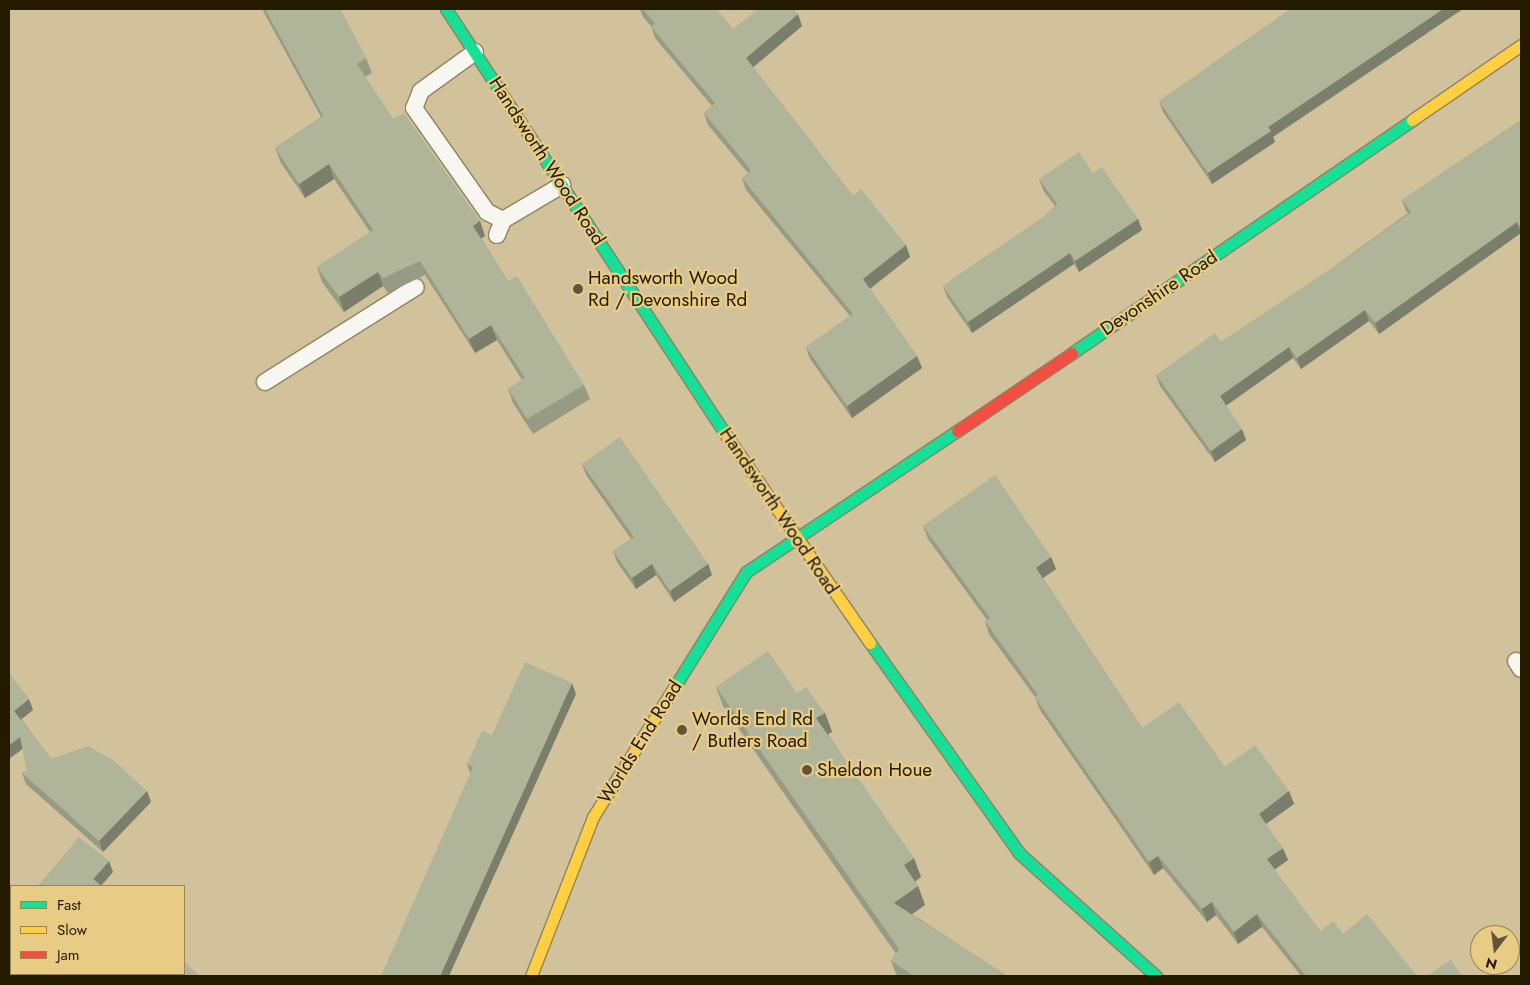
<!DOCTYPE html>
<style>
body{margin:0}
#map{position:relative;width:1530px;height:985px;overflow:hidden;background:#d2c29c;font-family:Jost,sans-serif}
div>[style]{position:absolute}
[style*='--x']{left:calc(var(--x)*1px);top:calc(var(--y)*1px);width:calc(var(--w)*1px);rotate:calc(var(--a)*1deg)}
.roads{filter:drop-shadow(1px 0 #8e8263) drop-shadow(-1px 0 #8e8263) drop-shadow(0 1px #8e8263) drop-shadow(0 -1px #8e8263)}
.lane>*{height:16px;margin:-8px;padding:0 8px;transform-origin:8px;border-radius:8px;background:#f8f6f0}
.street>*{height:28px;margin:-14px;padding:0 14px;transform-origin:14px;border-radius:14px;background:#f8f6f0}
.fast>*{height:11px;margin:-5.5px;padding:0 5.5px;transform-origin:5.5px;border-radius:5.5px;background:#16e098}
.slow>*{height:11px;margin:-5.5px;padding:0 5.5px;transform-origin:5.5px;border-radius:5.5px;background:#ffcf43}
.jam>*{height:11px;margin:-5.5px;padding:0 5.5px;transform-origin:5.5px;border-radius:5.5px;background:#f24e42}
.wall>*{inset:0;background:#979b84}
.shaded-wall>*{inset:0;background:#7b7e6b}
.building>*{inset:0;background:#b0b499}
.dots>*{width:14px;height:14px;translate:-50% -50%;box-sizing:border-box;border:2px solid #e8cc86;border-radius:50%}
span{translate:-50% -50%;white-space:nowrap;text-align:center;line-height:1.15;-webkit-text-stroke:4.5px #e8cc86;paint-order:stroke}
.street-label{font-size:19px;color:#241a00}
.poi-label{font-size:19px;color:#241a00}
.left{translate:0 -50%;text-align:left}
.frame{position:absolute;inset:0;border:10px solid #241a00;pointer-events:none}
.legend{position:absolute;left:10px;top:885px;width:175px;height:90px;box-sizing:border-box;background:#e8cc86;border:1px solid #9a8550;margin:0;padding:6px 9px;list-style:none;font-size:15px;color:#241a00}
.legend li{display:flex;align-items:center;gap:10px;height:25px}
.legend b{width:25px;border:1px solid #9a8550}
.north{position:absolute;left:1470px;top:925px;width:50px;height:50px;box-sizing:border-box;background:#e8cc86;border:1px solid #9a8550;border-radius:50%;rotate:195deg;font-size:14px;font-weight:700;line-height:20px;text-align:center;color:#241a00}
.north::after{content:'';display:block;margin:auto;width:18px;height:22px;background:#615537;clip-path:polygon(50% 0,100% 100%,50% 72%,0 100%)}
</style>
<div id="map">
<div class="roads">
<div class="lane">
<i style="--x:475;--y:52;--w:67;--a:144.2"></i>
<i style="--x:421;--y:91;--w:18;--a:112"></i>
<i style="--x:414;--y:108;--w:127;--a:54.9"></i>
<i style="--x:487;--y:212;--w:18;--a:27"></i>
<i style="--x:503;--y:220;--w:69;--a:-30.7"></i>
<i style="--x:497;--y:235;--w:16;--a:-68"></i>
<i style="--x:265;--y:382;--w:178;--a:-32.2"></i>
<i style="--x:1516;--y:661;--w:9;--a:58"></i>
</div>
<div class="street">
<i style="--x:9;--y:961;--w:4;--a:56"></i>
</div>
<div class="fast">
<i style="--x:446;--y:9;--w:510;--a:56.68"></i>
<i style="--x:1072;--y:353;--w:412;--a:-34.4"></i>
<i style="--x:870;--y:643;--w:257;--a:54.6"></i>
<i style="--x:1019;--y:853;--w:184;--a:41.9"></i>
<i style="--x:675;--y:686;--w:134;--a:-58.1"></i>
<i style="--x:746;--y:572;--w:254;--a:-33.8"></i>
</div>
<div class="slow">
<i style="--x:1412;--y:120;--w:132;--a:-34.5"></i>
<i style="--x:726;--y:435;--w:253;--a:55.3"></i>
<i style="--x:531;--y:976;--w:171;--a:-68.7"></i>
<i style="--x:593;--y:817;--w:155;--a:-58"></i>
</div>
<div class="jam">
<i style="--x:957;--y:431;--w:139;--a:-34.1"></i>
</div>
</div>
<div class="wall">
<i style="clip-path:polygon(262px 9px,340px 9px,366px 58px,372px 73px,365px 77px,393px 119px,480px 221px,485px 236px,481px 238px,508px 281px,584px 385px,590px 399px,533px 434px,513px 403px,508px 389px,522px 380px,497px 340px,475px 353px,425px 275px,388px 293px,383px 286px,344px 312px,322px 282px,317px 267px,370px 232px,334px 179px,305px 198px,281px 163px,275px 148px,321px 117px)"></i>
<i style="clip-path:polygon(640px 9px,716px 9px,733px 29px,802px 26px,753px 67px,853px 196px,906px 245px,910px 257px,870px 289px,917px 356px,922px 368px,852px 418px,810px 359px,806px 347px,850px 316px,746px 190px,742px 178px,748px 173px,708px 125px,704px 113px,712px 106px,655px 38px,651px 26px,643px 17px)"></i>
<i style="clip-path:polygon(1159px 101px,1273px 137px,1275px 142px,1212px 184px,1163px 112px)"></i>
<i style="clip-path:polygon(1521px 120px,1521px 233px,1379px 334px,1369px 321px,1301px 369px,1293px 358px,1226px 406px,1246px 440px,1215px 462px,1160px 386px,1156px 375px,1221px 342px,1328px 271px,1408px 213px,1406px 211px,1402px 200px)"></i>
<i style="clip-path:polygon(1093px 173px,1138px 219px,1142px 230px,1079px 272px,1074px 264px,972px 333px,947px 297px,943px 286px,1045px 216px,1055px 206px,1043px 190px,1039px 179px)"></i>
<i style="clip-path:polygon(582px 464px,708px 564px,712px 575px,674px 602px,656px 575px,636px 589px,617px 562px,613px 551px,631px 539px,586px 475px)"></i>
<i style="clip-path:polygon(923px 526px,1051px 557px,1056px 569px,1043px 578px,1142px 728px,1225px 767px,1289px 791px,1294px 804px,1266px 824px,1288px 860px,1274px 870px,1320px 931px,1343px 934px,1417px 976px,1301px 976px,1262px 927px,1238px 944px,1216px 915px,1207px 922px,1163px 868px,1154px 875px,1040px 710px,1035px 697px,989px 634px,985px 621px,987px 620px,928px 539px)"></i>
<i style="clip-path:polygon(9px 674px,29px 699px,33px 710px,21px 719px,51px 759px,147px 791px,151px 802px,103px 852px,26px 784px,22px 773px,27px 771px)"></i>
<i style="clip-path:polygon(716px 687px,797px 693px,825px 713px,832px 732px,828px 734px,921px 877px,915px 881px,918px 886px,925px 905px,912px 914px,1007px 976px,897px 976px,891px 961px,896px 954px,723px 706px)"></i>
<i style="clip-path:polygon(576px 694px,470px 773px,467px 764px,492px 735px)"></i>
<i style="clip-path:polygon(110px 974px,184px 974px,200px 976px,113px 976px)"></i>
</div>
<div class="shaded-wall">
<i style="clip-path:polygon(1443px 9px,1463px 9px,1273px 137px,1275px 142px,1212px 184px,1208px 173px,1268px 127px)"></i>
<i style="clip-path:polygon(798px 14px,802px 26px,750px 70px,746px 58px)"></i>
<i style="clip-path:polygon(329px 164px,334px 179px,305px 198px,299px 184px)"></i>
<i style="clip-path:polygon(1138px 219px,1142px 230px,1079px 272px,1075px 261px)"></i>
<i style="clip-path:polygon(480px 221px,485px 236px,479px 240px,473px 226px)"></i>
<i style="clip-path:polygon(1517px 222px,1521px 233px,1379px 334px,1375px 323px)"></i>
<i style="clip-path:polygon(906px 245px,910px 257px,867px 291px,863px 279px)"></i>
<i style="clip-path:polygon(1070px 253px,1074px 264px,972px 333px,968px 322px)"></i>
<i style="clip-path:polygon(378px 272px,383px 286px,344px 312px,339px 297px)"></i>
<i style="clip-path:polygon(1365px 310px,1369px 321px,1301px 369px,1297px 358px)"></i>
<i style="clip-path:polygon(491px 325px,497px 340px,475px 353px,469px 339px)"></i>
<i style="clip-path:polygon(1289px 347px,1293px 358px,1224px 407px,1220px 396px)"></i>
<i style="clip-path:polygon(917px 356px,922px 368px,852px 418px,847px 406px)"></i>
<i style="clip-path:polygon(1242px 429px,1246px 440px,1215px 462px,1211px 451px)"></i>
<i style="clip-path:polygon(1051px 557px,1056px 569px,1040px 580px,1036px 568px)"></i>
<i style="clip-path:polygon(652px 564px,656px 575px,636px 589px,632px 578px)"></i>
<i style="clip-path:polygon(708px 564px,712px 575px,674px 602px,670px 591px)"></i>
<i style="clip-path:polygon(572px 683px,576px 694px,449px 976px,440px 976px)"></i>
<i style="clip-path:polygon(29px 699px,33px 710px,18px 722px,14px 711px)"></i>
<i style="clip-path:polygon(825px 713px,832px 732px,823px 737px,816px 718px)"></i>
<i style="clip-path:polygon(20px 737px,24px 748px,9px 759px,9px 745px)"></i>
<i style="clip-path:polygon(147px 791px,151px 802px,103px 852px,99px 841px)"></i>
<i style="clip-path:polygon(1289px 791px,1294px 804px,1263px 826px,1259px 814px)"></i>
<i style="clip-path:polygon(1283px 848px,1288px 860px,1271px 872px,1267px 859px)"></i>
<i style="clip-path:polygon(1158px 856px,1163px 868px,1154px 875px,1149px 862px)"></i>
<i style="clip-path:polygon(914px 858px,921px 877px,911px 885px,904px 865px)"></i>
<i style="clip-path:polygon(109px 861px,113px 872px,101px 886px,93px 879px)"></i>
<i style="clip-path:polygon(918px 886px,925px 905px,901px 922px,894px 903px)"></i>
<i style="clip-path:polygon(1212px 902px,1216px 915px,1207px 922px,1202px 909px)"></i>
<i style="clip-path:polygon(1257px 914px,1262px 927px,1238px 944px,1234px 932px)"></i>
</div>
<div class="building">
<i style="clip-path:polygon(265px 9px,340px 9px,366px 58px,357px 64px,393px 119px,404px 113px,480px 221px,473px 226px,508px 281px,517px 276px,584px 385px,527px 419px,508px 389px,525px 378px,491px 325px,469px 339px,420px 261px,383px 278px,378px 272px,339px 297px,317px 267px,373px 230px,329px 164px,299px 184px,275px 148px,323px 116px)"></i>
<i style="clip-path:polygon(642px 9px,716px 9px,733px 29px,758px 9px,793px 9px,798px 14px,746px 58px,853px 196px,861px 189px,906px 245px,863px 279px,917px 356px,847px 406px,806px 347px,853px 314px,742px 178px,751px 170px,704px 113px,715px 103px,651px 27px,655px 23px)"></i>
<i style="clip-path:polygon(1290px 9px,1443px 9px,1268px 127px,1271px 131px,1208px 173px,1159px 101px)"></i>
<i style="clip-path:polygon(1521px 120px,1521px 228px,1517px 222px,1375px 323px,1365px 310px,1297px 358px,1289px 347px,1220px 396px,1242px 429px,1211px 451px,1156px 375px,1215px 333px,1221px 342px,1328px 271px,1411px 212px,1402px 200px)"></i>
<i style="clip-path:polygon(1079px 152px,1093px 173px,1102px 167px,1138px 219px,1075px 261px,1070px 253px,968px 322px,943px 286px,1045px 216px,1057px 204px,1039px 179px)"></i>
<i style="clip-path:polygon(620px 437px,708px 564px,670px 591px,652px 564px,632px 578px,613px 551px,634px 537px,582px 464px)"></i>
<i style="clip-path:polygon(995px 475px,1051px 557px,1036px 568px,1142px 728px,1179px 702px,1225px 767px,1255px 745px,1289px 791px,1259px 814px,1283px 848px,1267px 859px,1320px 931px,1333px 921px,1343px 934px,1367px 914px,1417px 976px,1306px 976px,1257px 914px,1234px 932px,1212px 902px,1202px 909px,1158px 856px,1149px 862px,1035px 697px,1038px 695px,985px 621px,990px 618px,923px 526px)"></i>
<i style="clip-path:polygon(768px 651px,797px 693px,806px 687px,825px 713px,816px 718px,914px 858px,904px 865px,918px 886px,894px 903px,1007px 976px,914px 976px,891px 961px,899px 949px,716px 687px)"></i>
<i style="clip-path:polygon(525px 662px,572px 683px,440px 976px,381px 976px,473px 767px,467px 764px,482px 731px,492px 735px)"></i>
<i style="clip-path:polygon(9px 674px,29px 699px,14px 711px,51px 759px,88px 746px,113px 760px,147px 791px,99px 841px,22px 773px,27px 771px,20px 737px,9px 745px)"></i>
<i style="clip-path:polygon(79px 837px,109px 861px,93px 879px,101px 886px,38px 886px)"></i>
<i style="clip-path:polygon(1451px 960px,1462px 976px,1427px 976px)"></i>
<i style="clip-path:polygon(184px 962px,200px 976px,121px 976px,118px 974px,184px 974px)"></i>
</div>
<div class="dots">
<i style="left:578px;top:289px;background:#615537"></i>
<i style="left:682px;top:730px;background:#615537"></i>
<i style="left:807px;top:770px;background:#615537"></i>
</div>
<div class="street-label">
<span style="left:547px;top:161px;rotate:57deg">Handsworth Wood Road</span>
<span style="left:1159px;top:293px;rotate:-34deg">Devonshire Road</span>
<span style="left:779px;top:511px;rotate:56deg">Handsworth Wood Road</span>
<span style="left:640px;top:742px;rotate:-58deg">Worlds End Road</span>
</div>
<div class="poi-label">
<span class="left" style="left:588px;top:289px">Handsworth Wood<br>Rd / Devonshire Rd</span>
<span class="left" style="left:692px;top:730px">Worlds End Rd<br>/ Butlers Road</span>
<span class="left" style="left:817px;top:770px">Sheldon Houe</span>
</div>
<div class="frame"></div>
<ul class="legend">
<li><b style="height:6px;background:#16e098"></b>Fast</li>
<li><b style="height:6px;background:#ffcf43"></b>Slow</li>
<li><b style="height:6px;background:#f24e42"></b>Jam</li>
</ul>
<div class="north">N</div>
</div>
